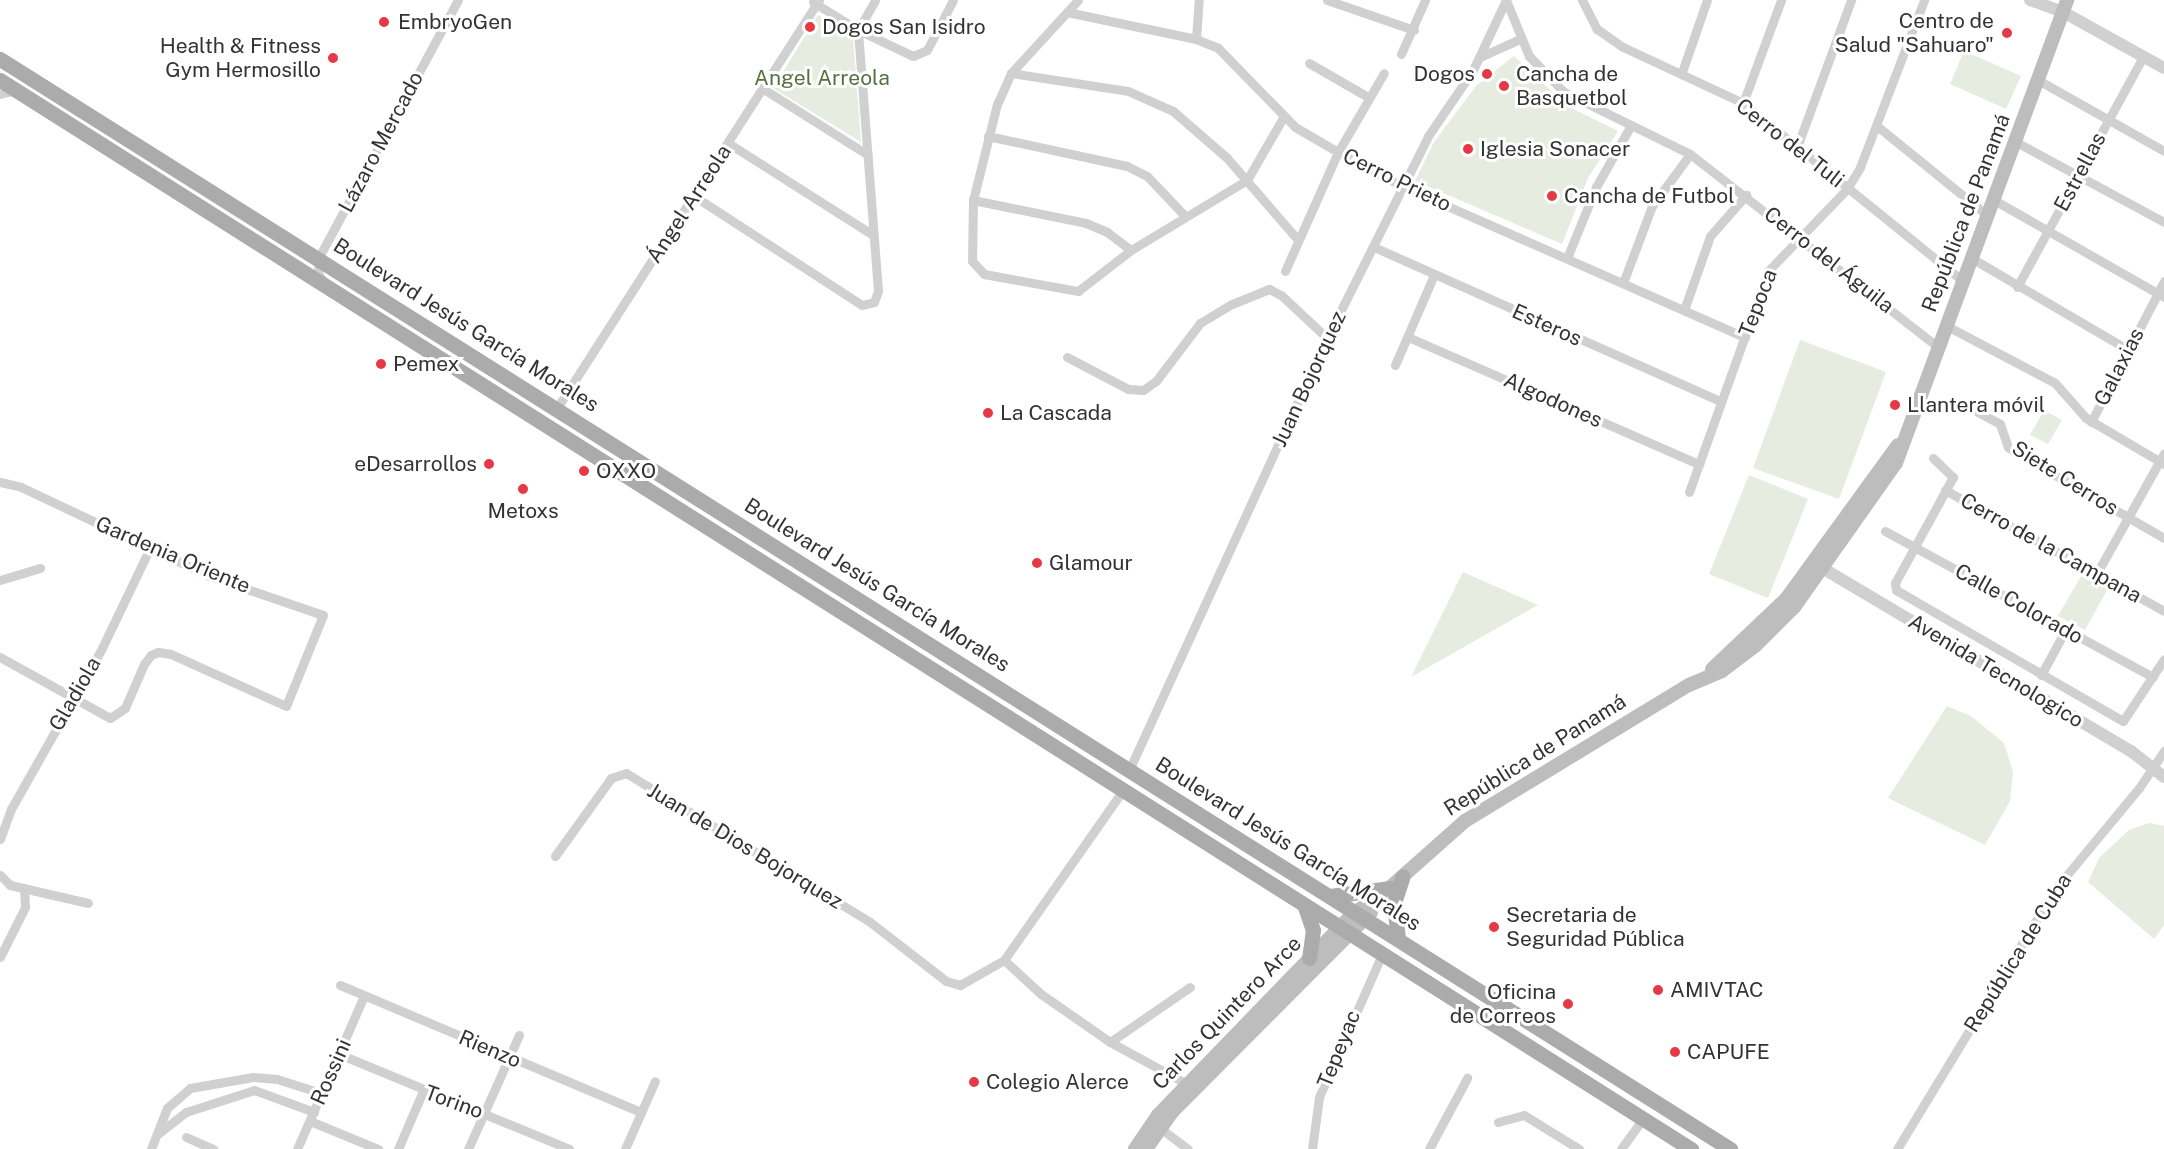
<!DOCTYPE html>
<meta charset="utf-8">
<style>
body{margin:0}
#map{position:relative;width:2164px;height:1149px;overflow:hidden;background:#fff;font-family:"Public Sans",sans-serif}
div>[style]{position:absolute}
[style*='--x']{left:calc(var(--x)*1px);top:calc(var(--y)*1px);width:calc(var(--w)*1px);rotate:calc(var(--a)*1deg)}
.green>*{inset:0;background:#e6ecdf}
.minor>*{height:9px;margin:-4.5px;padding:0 4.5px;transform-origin:4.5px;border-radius:4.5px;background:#d0d0d0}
.tertiary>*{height:12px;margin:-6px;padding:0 6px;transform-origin:6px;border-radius:6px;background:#d0d0d0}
.secondary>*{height:14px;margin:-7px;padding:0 7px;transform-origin:7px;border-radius:7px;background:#bdbdbd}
.primary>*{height:15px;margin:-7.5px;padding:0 7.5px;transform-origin:7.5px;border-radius:7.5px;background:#ababab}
.dots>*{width:16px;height:16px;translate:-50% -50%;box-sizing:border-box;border:3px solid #fff;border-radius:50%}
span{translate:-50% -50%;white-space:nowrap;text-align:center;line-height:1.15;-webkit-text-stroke:6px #fff;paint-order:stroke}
.poi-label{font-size:21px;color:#333}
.right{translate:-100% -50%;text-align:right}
.left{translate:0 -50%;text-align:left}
.park-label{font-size:21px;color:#56703f}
.street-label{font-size:21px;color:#333}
</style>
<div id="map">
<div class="green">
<i style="clip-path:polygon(818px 15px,853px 37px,861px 142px,773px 88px)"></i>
<i style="clip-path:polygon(1964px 51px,2021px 76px,2006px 109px,1950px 84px)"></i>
<i style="clip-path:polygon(1514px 56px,1567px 106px,1618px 131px,1588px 178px,1562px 244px,1415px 181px,1434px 142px,1476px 86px)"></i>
<i style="clip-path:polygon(1800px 340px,1886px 372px,1839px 499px,1753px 468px)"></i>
<i style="clip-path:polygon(2044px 410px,2062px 420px,2048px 444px,2030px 435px)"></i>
<i style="clip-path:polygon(1749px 475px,1808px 499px,1768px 598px,1709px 574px)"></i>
<i style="clip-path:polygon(2084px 571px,2110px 585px,2085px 630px,2058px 616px)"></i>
<i style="clip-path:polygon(1463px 572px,1538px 605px,1411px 677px)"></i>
<i style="clip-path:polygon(1947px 706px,1971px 716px,2004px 743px,2013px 772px,2010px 801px,1985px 845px,1888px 798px)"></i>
<i style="clip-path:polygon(2149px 823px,2164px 826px,2164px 925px,2154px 939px,2088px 882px,2099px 858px,2129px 830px)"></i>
</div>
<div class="minor">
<i style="--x:1078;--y:0;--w:99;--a:132.5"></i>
<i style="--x:1011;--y:73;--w:34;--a:114"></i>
<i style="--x:997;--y:104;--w:99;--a:104"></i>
<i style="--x:973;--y:200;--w:61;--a:90.9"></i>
<i style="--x:972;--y:261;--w:18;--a:47"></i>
<i style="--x:984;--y:274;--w:96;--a:10.3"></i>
<i style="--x:1078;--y:291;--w:67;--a:-37.7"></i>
<i style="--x:1131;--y:250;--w:135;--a:-31.1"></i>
<i style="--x:1247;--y:180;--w:74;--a:-60"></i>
<i style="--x:1327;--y:0;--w:92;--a:19"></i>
<i style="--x:1506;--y:0;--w:61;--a:67.7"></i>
<i style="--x:1529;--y:56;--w:50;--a:45.8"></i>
<i style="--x:1564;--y:92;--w:140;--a:26.2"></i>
<i style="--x:1690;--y:154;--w:313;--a:37.9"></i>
<i style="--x:1582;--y:0;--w:33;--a:63"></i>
<i style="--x:1597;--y:29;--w:32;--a:35"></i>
<i style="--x:1623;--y:47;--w:132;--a:25"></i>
<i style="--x:1743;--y:103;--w:284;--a:39"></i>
<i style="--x:813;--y:2;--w:53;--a:31.9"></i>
<i style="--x:858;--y:30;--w:61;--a:25.3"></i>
<i style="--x:913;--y:56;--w:15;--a:-23"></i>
<i style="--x:927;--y:50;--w:56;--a:-62.5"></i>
<i style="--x:1067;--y:12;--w:132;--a:11.8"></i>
<i style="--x:1196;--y:39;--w:24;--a:22"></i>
<i style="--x:1218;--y:48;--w:110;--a:45.7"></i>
<i style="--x:1295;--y:127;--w:50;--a:30.2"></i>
<i style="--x:1338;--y:152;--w:72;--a:28"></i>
<i style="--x:1402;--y:186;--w:375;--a:23.8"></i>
<i style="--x:1196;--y:39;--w:39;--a:-86"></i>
<i style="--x:1401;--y:54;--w:59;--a:-66"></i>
<i style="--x:1480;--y:57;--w:44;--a:-24.2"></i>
<i style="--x:1309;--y:63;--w:68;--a:30"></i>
<i style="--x:1682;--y:72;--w:76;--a:-70.9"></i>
<i style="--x:1011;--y:73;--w:118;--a:8.7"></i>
<i style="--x:1128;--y:91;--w:49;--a:24"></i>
<i style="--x:1173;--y:111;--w:72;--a:41"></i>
<i style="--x:1227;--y:158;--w:108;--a:49.1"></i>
<i style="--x:2038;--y:80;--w:145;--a:29.4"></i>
<i style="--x:762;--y:88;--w:125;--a:32.3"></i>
<i style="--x:0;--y:94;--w:16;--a:-14"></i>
<i style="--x:1743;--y:103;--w:110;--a:-69.7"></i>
<i style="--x:1877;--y:126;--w:143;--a:39"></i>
<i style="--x:988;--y:136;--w:142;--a:12.2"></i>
<i style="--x:1127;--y:166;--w:22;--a:27"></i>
<i style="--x:1147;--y:176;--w:55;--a:46.5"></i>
<i style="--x:2016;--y:142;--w:168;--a:28.4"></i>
<i style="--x:728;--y:143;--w:172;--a:32.4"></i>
<i style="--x:1797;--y:147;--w:157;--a:-69.8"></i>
<i style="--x:694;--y:196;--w:200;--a:33"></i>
<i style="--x:862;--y:305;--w:12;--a:-14"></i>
<i style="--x:874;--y:302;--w:12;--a:-70"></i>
<i style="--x:878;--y:291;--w:262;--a:-94.4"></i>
<i style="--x:858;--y:30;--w:34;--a:-60"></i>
<i style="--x:973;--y:200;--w:115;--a:11.5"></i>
<i style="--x:1086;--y:223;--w:23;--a:23"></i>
<i style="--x:1107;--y:232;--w:30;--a:37"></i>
<i style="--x:1994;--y:200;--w:196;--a:29.7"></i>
<i style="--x:1374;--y:247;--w:379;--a:24"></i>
<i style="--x:1567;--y:258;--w:77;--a:-67.8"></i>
<i style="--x:1596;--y:187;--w:69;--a:-60.5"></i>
<i style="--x:1973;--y:259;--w:181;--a:30.3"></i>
<i style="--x:1285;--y:271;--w:130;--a:-66"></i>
<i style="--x:1338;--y:152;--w:91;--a:-59.8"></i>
<i style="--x:323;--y:282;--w:10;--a:-119"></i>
<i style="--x:318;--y:273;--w:16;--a:-86"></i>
<i style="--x:319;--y:257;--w:292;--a:-61.6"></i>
<i style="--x:1623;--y:283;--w:82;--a:-69.4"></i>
<i style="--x:1652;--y:206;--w:64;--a:-53.8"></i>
<i style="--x:2017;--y:287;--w:262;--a:-61.3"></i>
<i style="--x:1684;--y:310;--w:78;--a:-70.6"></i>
<i style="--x:1710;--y:236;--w:55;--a:-48.7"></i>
<i style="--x:1945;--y:325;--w:124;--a:27.8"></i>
<i style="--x:2055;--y:383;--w:47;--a:48.5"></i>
<i style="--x:2086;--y:418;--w:91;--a:30.5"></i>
<i style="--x:1408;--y:337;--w:318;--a:23.6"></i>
<i style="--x:1067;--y:357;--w:69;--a:27.7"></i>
<i style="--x:1128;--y:389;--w:15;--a:4"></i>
<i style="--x:1143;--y:390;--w:16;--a:-35"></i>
<i style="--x:1156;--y:381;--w:73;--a:-52.8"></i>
<i style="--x:1200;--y:323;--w:37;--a:-31"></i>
<i style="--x:1232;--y:304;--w:40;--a:-22"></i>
<i style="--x:1269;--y:289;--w:13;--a:27"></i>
<i style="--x:1281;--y:295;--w:63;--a:43.1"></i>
<i style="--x:1395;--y:365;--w:98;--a:-66.6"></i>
<i style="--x:557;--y:408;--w:485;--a:-57.3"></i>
<i style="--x:1976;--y:411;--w:27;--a:28"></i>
<i style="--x:2000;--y:424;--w:24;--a:71"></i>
<i style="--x:2008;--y:447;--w:9;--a:36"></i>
<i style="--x:2015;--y:452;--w:172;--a:30"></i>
<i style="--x:2091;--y:422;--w:159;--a:-62.6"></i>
<i style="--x:1933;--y:458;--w:28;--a:44"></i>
<i style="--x:1953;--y:477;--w:121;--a:118.7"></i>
<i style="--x:1895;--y:583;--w:7;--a:82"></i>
<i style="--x:1896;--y:590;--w:262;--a:30"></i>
<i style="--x:2123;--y:721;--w:74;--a:-56.5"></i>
<i style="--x:0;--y:482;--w:22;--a:13"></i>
<i style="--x:21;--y:487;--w:208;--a:25.3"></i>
<i style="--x:209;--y:576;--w:120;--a:18.9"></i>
<i style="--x:323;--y:615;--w:98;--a:112.1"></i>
<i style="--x:286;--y:706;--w:126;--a:-155.7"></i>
<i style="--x:171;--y:654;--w:13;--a:-171"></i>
<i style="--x:158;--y:652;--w:8;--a:157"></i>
<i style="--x:151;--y:655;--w:11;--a:128"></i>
<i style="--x:144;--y:664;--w:48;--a:113.4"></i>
<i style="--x:125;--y:708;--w:18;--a:146"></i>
<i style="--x:110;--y:718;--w:126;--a:-151"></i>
<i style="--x:1945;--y:490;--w:250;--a:28.9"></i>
<i style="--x:1689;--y:492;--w:235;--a:-70.3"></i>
<i style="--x:1768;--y:271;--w:114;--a:-46.1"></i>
<i style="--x:1847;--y:189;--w:26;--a:-59"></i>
<i style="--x:1860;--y:167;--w:179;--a:-69"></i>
<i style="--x:1885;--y:531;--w:305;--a:28.6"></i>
<i style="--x:2097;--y:573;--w:137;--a:-60.8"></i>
<i style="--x:0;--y:580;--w:42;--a:-16.7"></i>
<i style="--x:2041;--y:675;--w:52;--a:-61.5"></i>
<i style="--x:1130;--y:768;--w:473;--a:-65.4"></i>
<i style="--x:1327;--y:338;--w:226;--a:-63.4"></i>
<i style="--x:1428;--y:136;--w:80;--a:-55.7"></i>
<i style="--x:1473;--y:70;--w:77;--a:-64.8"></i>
<i style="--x:0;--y:839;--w:32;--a:-70"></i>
<i style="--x:11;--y:809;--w:185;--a:-60.5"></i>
<i style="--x:102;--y:648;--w:111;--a:-64.4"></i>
<i style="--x:555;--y:856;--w:96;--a:-54.3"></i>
<i style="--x:611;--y:778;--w:16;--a:-18"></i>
<i style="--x:626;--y:773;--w:286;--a:31.4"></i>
<i style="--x:870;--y:922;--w:96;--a:37.8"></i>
<i style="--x:946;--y:981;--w:15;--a:16"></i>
<i style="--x:960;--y:985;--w:51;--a:-29.6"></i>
<i style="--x:1004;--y:960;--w:208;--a:-55"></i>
<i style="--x:0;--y:875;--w:14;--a:45"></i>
<i style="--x:10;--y:885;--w:80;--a:13"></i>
<i style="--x:0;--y:957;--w:56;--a:-63.4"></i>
<i style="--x:25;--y:907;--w:19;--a:-93"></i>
<i style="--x:1004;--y:960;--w:50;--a:42.6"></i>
<i style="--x:1041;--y:994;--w:84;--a:34.8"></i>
<i style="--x:1110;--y:1042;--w:88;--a:28.6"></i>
<i style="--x:340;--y:985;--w:327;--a:22.9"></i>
<i style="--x:1110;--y:1042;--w:97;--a:-34.5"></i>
<i style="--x:339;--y:1054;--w:249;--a:22.4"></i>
<i style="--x:310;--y:1121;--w:74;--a:22.4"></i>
<i style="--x:1498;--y:1122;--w:27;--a:-15"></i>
<i style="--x:1524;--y:1115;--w:65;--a:31.7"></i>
<i style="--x:1156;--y:1125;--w:40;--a:37"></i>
<i style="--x:159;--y:1133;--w:34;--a:-38"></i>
<i style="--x:186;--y:1112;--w:71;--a:-17.9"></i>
<i style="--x:254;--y:1090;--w:64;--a:20.1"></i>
<i style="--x:186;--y:1137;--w:30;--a:24"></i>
<i style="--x:151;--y:1149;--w:44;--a:-68.7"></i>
<i style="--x:167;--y:1108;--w:30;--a:-41"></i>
<i style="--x:190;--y:1088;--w:64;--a:-9.9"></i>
<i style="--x:253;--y:1077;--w:24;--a:5"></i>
<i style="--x:277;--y:1079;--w:46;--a:17.7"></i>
<i style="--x:297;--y:1149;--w:167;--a:-66.4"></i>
<i style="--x:398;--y:1149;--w:63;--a:-66.7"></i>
<i style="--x:468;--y:1149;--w:125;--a:-65.9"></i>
<i style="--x:625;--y:1149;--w:74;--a:-66.2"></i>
<i style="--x:1312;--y:1149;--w:52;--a:-82.3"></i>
<i style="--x:1319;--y:1097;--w:156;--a:-66.2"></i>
<i style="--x:1429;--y:1149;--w:81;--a:-61.8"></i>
<i style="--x:1621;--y:1149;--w:37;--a:-54"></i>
<i style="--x:1897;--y:1149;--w:306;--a:-58.7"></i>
<i style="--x:2056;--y:888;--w:130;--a:-50.3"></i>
<i style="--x:2139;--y:788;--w:45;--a:-56"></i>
</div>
<div class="tertiary">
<i style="--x:2030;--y:0;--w:35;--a:20"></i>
<i style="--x:2063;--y:12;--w:115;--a:29"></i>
<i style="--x:1824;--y:569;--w:357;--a:30.7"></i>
<i style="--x:2131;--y:751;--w:42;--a:38.2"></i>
</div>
<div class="secondary">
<i style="--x:1712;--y:669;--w:102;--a:-43.4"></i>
<i style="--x:1786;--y:599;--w:190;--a:-54"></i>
<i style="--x:1135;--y:1149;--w:41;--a:-55.9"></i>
<i style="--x:1158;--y:1115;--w:262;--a:-45.9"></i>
<i style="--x:1340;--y:927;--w:21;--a:-45"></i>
<i style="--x:1355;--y:912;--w:26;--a:-31"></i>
<i style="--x:1377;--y:899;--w:118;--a:-41.6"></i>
<i style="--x:1465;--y:821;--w:262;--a:-31.3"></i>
<i style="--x:1689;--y:685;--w:36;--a:-23"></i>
<i style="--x:1722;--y:671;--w:41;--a:-37.1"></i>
<i style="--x:1755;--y:646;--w:57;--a:-45"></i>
<i style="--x:1795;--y:606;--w:175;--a:-54.8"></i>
<i style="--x:1896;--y:463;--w:494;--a:-69.7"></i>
<i style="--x:1146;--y:1149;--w:45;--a:-54.9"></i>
<i style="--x:1172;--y:1112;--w:282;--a:-45.1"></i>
</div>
<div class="primary">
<i style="--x:0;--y:59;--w:2045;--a:32.21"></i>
<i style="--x:0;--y:80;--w:2001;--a:32.3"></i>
<i style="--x:1330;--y:896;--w:61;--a:-7.6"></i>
<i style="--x:1305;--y:907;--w:24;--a:71"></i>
<i style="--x:1313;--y:930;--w:28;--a:98"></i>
<i style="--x:1398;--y:938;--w:35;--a:-97"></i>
<i style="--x:1394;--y:903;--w:28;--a:-72"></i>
</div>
<div class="dots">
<i style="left:384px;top:22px;background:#e63946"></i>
<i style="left:810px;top:27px;background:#e63946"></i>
<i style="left:2007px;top:33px;background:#e63946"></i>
<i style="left:333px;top:58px;background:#e63946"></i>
<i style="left:1487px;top:74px;background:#e63946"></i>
<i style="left:1504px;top:86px;background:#e63946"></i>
<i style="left:1468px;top:149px;background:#e63946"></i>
<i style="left:1552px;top:196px;background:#e63946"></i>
<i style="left:381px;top:364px;background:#e63946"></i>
<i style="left:1895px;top:405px;background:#e63946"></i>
<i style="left:988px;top:413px;background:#e63946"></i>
<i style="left:489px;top:464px;background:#e63946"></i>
<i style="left:584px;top:471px;background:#e63946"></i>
<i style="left:523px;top:489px;background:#e63946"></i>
<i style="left:1037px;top:563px;background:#e63946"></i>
<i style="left:1494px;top:927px;background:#e63946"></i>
<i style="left:1658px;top:990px;background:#e63946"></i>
<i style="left:1568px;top:1004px;background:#e63946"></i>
<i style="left:1675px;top:1052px;background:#e63946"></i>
<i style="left:974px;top:1082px;background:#e63946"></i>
</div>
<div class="poi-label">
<span class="right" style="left:1994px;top:33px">Centro de<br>Salud "Sahuaro"</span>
<span class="left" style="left:398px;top:22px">EmbryoGen</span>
<span class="left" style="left:822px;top:27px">Dogos San Isidro</span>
<span class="right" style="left:321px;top:58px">Health &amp; Fitness<br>Gym Hermosillo</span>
<span class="right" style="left:1475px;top:74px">Dogos</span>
<span class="left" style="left:1516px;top:86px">Cancha de<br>Basquetbol</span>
<span class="left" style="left:1480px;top:149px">Iglesia Sonacer</span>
<span class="left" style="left:1564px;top:196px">Cancha de Futbol</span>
<span class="left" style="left:393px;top:364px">Pemex</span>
<span class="left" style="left:1907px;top:405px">Llantera móvil</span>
<span class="left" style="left:1000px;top:413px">La Cascada</span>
<span class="right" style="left:477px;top:464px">eDesarrollos</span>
<span class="left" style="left:596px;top:471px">OXXO</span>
<span style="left:523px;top:511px">Metoxs</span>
<span class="left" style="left:1049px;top:563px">Glamour</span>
<span class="left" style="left:1506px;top:927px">Secretaria de<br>Seguridad Pública</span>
<span class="left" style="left:1670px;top:990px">AMIVTAC</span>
<span class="right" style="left:1556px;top:1004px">Oficina<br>de Correos</span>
<span class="left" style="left:1687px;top:1052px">CAPUFE</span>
<span class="left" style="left:986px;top:1082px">Colegio Alerce</span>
</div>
<div class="park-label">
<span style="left:822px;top:78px">Angel Arreola</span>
</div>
<div class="street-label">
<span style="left:381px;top:142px;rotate:-62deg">Lázaro Mercado</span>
<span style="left:1790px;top:143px;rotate:38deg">Cerro del Tuli</span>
<span style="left:2080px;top:172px;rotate:-62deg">Estrellas</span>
<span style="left:1397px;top:180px;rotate:26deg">Cerro Prieto</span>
<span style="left:689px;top:204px;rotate:-57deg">Ángel Arreola</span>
<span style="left:1966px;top:213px;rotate:-69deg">República de Panamá</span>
<span style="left:1829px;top:260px;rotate:38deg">Cerro del Águila</span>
<span style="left:1758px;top:303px;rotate:-69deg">Tepoca</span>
<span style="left:466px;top:325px;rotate:32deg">Boulevard Jesús García Morales</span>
<span style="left:1547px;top:325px;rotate:24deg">Esteros</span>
<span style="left:2119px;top:367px;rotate:-63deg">Galaxias</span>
<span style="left:1309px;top:379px;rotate:-65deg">Juan Bojorquez</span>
<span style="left:1553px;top:400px;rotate:24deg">Algodones</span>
<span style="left:2065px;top:478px;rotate:32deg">Siete Cerros</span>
<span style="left:2051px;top:548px;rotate:29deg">Cerro de la Campana</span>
<span style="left:173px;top:555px;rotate:23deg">Gardenia Oriente</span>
<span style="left:877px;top:585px;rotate:32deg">Boulevard Jesús García Morales</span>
<span style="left:2019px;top:604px;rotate:29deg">Calle Colorado</span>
<span style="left:1996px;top:671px;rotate:31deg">Avenida Tecnologico</span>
<span style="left:75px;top:694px;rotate:-60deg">Gladiola</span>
<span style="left:1535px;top:755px;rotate:-32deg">República de Panamá</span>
<span style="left:1288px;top:844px;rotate:32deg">Boulevard Jesús García Morales</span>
<span style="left:745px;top:846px;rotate:31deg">Juan de Dios Bojorquez</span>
<span style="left:2018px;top:953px;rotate:-58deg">República de Cuba</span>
<span style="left:1227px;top:1013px;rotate:-46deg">Carlos Quintero Arce</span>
<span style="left:490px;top:1049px;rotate:23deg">Rienzo</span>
<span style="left:1339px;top:1049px;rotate:-68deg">Tepeyac</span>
<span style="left:331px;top:1072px;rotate:-66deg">Rossini</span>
<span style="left:454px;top:1102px;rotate:20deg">Torino</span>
</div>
</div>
